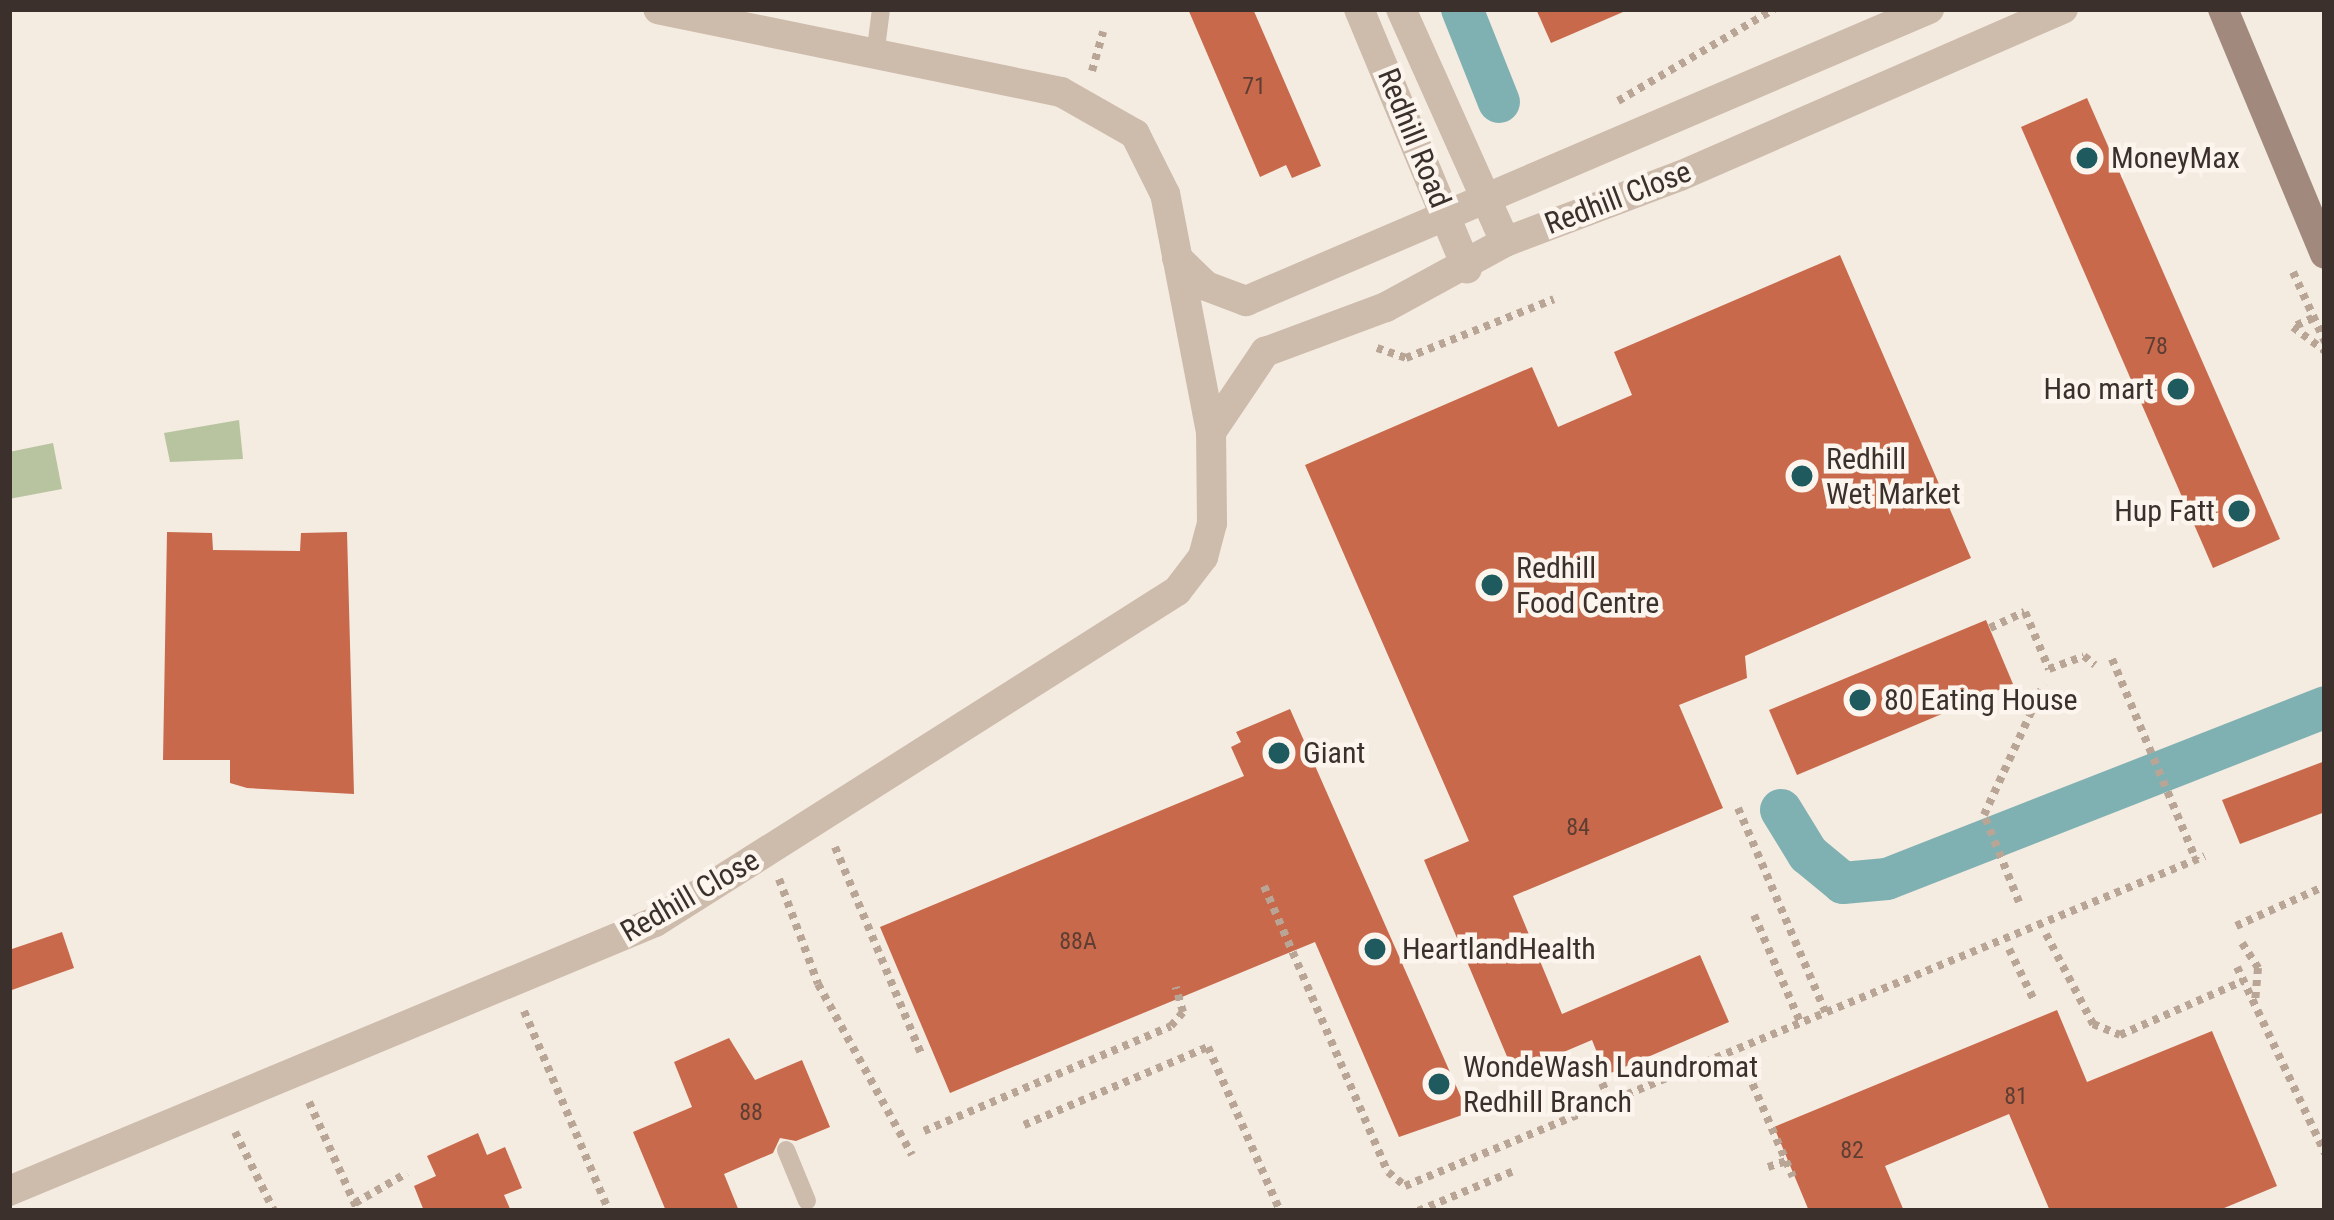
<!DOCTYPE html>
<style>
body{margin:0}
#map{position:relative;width:2334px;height:1220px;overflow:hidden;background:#f4ebe1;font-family:"Roboto Condensed",sans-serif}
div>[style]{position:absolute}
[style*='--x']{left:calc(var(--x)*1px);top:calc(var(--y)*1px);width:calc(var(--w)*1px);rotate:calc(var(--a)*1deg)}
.green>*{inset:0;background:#b8c4a0}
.canal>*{height:42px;margin:-21px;padding:0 21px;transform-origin:21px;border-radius:21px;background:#7fb0b2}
.building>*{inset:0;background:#c8694b}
.path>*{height:8px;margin-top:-4px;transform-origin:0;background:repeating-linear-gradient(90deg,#b9a596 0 6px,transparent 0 12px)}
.lane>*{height:18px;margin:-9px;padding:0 9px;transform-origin:9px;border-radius:9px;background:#cdbbac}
.street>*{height:30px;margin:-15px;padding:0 15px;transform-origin:15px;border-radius:15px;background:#cdbbac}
.secondary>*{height:30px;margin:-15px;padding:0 15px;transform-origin:15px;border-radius:15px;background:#a18a7d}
.dots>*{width:33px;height:33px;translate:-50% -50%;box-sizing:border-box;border:6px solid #fbf5ee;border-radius:50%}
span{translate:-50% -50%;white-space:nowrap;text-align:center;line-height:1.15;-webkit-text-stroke:9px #fbf5ee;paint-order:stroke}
.number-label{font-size:24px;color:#5e3e33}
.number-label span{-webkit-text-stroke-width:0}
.street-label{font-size:30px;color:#3b302b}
.poi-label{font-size:30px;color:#3b302b}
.left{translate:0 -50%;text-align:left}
.right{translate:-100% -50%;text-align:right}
.frame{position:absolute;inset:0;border:12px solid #3b302b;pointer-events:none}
</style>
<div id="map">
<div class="green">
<i style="clip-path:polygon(239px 420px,243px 459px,170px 462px,164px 433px)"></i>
<i style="clip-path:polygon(53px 443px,62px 489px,9px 499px,9px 452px)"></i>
</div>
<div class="canal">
<i style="--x:1462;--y:9;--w:100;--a:68.3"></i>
<i style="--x:1781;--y:810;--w:52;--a:58.5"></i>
<i style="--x:1808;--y:854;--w:45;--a:39.6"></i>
<i style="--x:1843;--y:883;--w:44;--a:-5.2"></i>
<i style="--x:1887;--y:879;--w:471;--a:-21.4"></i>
</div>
<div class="building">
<i style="clip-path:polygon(1188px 9px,1253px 9px,1321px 166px,1292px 178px,1286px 165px,1260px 177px)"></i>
<i style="clip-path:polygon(1536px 9px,1630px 9px,1551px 43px)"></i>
<i style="clip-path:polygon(2087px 98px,2280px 539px,2213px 568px,2021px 127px)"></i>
<i style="clip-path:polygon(1840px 255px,1971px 558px,1745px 656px,1747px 678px,1679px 705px,1723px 808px,1513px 896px,1562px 1014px,1700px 955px,1729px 1022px,1606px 1075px,1592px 1040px,1514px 1073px,1424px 860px,1469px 841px,1305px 465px,1532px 367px,1558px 427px,1632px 395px,1614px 352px)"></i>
<i style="clip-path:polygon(167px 532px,212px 533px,213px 550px,300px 551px,301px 533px,347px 532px,354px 794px,247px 788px,230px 783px,230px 760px,163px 760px)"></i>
<i style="clip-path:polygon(1986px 620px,2013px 684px,1797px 775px,1769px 710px)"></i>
<i style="clip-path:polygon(1290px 709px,1468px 1113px,1399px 1137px,1315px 942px,950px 1093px,880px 927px,1244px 776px,1231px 747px,1241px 742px,1236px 732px)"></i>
<i style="clip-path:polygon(2325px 761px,2325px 812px,2240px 844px,2222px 800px)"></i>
<i style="clip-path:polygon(62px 932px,74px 968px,9px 991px,9px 950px)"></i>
<i style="clip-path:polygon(2057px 1010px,2087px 1082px,2212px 1031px,2277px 1186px,2217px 1211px,2050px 1211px,2009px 1114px,1885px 1166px,1904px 1211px,1809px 1211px,1774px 1127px)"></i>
<i style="clip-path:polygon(729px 1038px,755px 1080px,802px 1060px,830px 1127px,796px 1141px,780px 1138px,773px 1153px,724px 1174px,739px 1211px,666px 1211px,633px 1132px,692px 1107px,674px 1062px)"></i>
<i style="clip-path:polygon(478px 1133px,487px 1155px,505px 1147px,522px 1188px,504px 1195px,511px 1211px,424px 1211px,414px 1186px,436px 1176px,427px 1156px)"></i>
</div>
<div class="path">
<i style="--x:1092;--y:71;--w:41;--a:-74.2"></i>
<i style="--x:1618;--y:101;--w:181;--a:-30.5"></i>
<i style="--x:2293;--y:272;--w:77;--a:65.4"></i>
<i style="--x:2313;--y:318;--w:22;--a:156"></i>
<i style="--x:2293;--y:327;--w:40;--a:37"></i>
<i style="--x:1377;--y:348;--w:31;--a:19"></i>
<i style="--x:1406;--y:358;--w:159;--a:-21.7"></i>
<i style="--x:1990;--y:628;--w:38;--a:-25"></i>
<i style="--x:2025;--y:612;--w:62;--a:67.2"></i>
<i style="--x:2049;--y:669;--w:37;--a:-20"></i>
<i style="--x:2084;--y:656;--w:14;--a:39"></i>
<i style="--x:2112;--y:659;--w:218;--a:67.3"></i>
<i style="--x:1738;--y:808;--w:223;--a:66.8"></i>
<i style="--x:835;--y:847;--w:226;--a:67.4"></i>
<i style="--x:779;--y:879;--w:112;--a:69.6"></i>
<i style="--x:818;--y:984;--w:195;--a:61.2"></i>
<i style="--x:1264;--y:886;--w:312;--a:66.6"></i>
<i style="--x:1388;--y:1172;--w:22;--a:39"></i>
<i style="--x:1405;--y:1186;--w:865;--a:-22.42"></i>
<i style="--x:2019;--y:902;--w:94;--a:-111.9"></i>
<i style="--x:1984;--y:815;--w:144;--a:-65.4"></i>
<i style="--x:1754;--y:915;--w:119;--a:66.7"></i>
<i style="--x:2236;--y:926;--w:98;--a:-24.2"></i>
<i style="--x:2046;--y:934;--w:102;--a:62.4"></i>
<i style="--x:2093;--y:1024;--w:29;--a:22"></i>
<i style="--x:2120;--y:1035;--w:134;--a:-23.7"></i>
<i style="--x:2242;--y:943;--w:30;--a:57"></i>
<i style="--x:2258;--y:968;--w:34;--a:95"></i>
<i style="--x:2009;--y:949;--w:55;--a:63.9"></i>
<i style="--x:2237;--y:967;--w:206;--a:64.7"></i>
<i style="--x:524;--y:1011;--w:217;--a:67"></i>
<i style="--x:1743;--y:1062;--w:125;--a:66.5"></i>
<i style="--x:1602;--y:1083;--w:35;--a:66"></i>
<i style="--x:309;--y:1102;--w:120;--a:65.8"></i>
<i style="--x:1024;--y:1125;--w:200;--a:-23"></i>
<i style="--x:1208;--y:1047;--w:179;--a:66.3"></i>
<i style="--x:924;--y:1131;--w:268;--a:-23"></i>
<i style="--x:1171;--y:1026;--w:18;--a:-49"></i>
<i style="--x:1183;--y:1012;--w:26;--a:-106"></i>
<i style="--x:235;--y:1132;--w:88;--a:63.7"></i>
<i style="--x:1768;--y:1167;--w:19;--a:-18"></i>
<i style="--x:355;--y:1203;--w:60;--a:-30"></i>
<i style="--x:1418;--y:1211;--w:106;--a:-22.7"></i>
</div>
<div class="lane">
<i style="--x:875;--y:56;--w:47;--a:-82.7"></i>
<i style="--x:786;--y:1150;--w:55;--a:67.6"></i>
</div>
<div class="street">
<i style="--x:1359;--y:9;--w:281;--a:67.4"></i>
<i style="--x:1401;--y:9;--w:255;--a:65.9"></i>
<i style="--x:1177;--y:258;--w:40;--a:44"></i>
<i style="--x:1206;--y:286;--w:43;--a:20.6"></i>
<i style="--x:1246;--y:301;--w:743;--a:-23.15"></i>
<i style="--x:1211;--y:432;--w:97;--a:-56"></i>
<i style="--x:1265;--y:352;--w:129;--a:-20.4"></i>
<i style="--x:1386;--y:307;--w:136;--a:-28.6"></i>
<i style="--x:1505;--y:242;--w:187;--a:-20.7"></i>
<i style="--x:1680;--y:176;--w:418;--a:-23.6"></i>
<i style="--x:9;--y:1191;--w:700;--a:-22.61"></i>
<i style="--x:655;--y:922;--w:618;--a:-32.38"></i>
<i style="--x:1177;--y:591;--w:43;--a:-52.6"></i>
<i style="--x:1203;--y:557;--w:35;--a:-75"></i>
<i style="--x:1212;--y:523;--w:91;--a:-90.6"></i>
<i style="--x:1211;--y:432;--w:242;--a:-100.9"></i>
<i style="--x:1165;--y:194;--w:67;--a:-116.6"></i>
<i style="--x:1135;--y:134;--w:85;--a:-150.4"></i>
<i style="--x:1061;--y:92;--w:411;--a:-168.4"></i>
</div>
<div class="secondary">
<i style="--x:2223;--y:9;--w:265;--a:67.4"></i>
</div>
<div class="dots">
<i style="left:2087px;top:158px;background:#1f5a5e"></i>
<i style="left:2178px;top:389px;background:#1f5a5e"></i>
<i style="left:1802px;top:476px;background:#1f5a5e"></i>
<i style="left:2239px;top:511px;background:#1f5a5e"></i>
<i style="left:1492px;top:585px;background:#1f5a5e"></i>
<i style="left:1860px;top:700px;background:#1f5a5e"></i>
<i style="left:1279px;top:753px;background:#1f5a5e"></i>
<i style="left:1375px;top:949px;background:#1f5a5e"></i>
<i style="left:1439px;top:1084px;background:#1f5a5e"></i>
</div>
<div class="number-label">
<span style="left:1254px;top:87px">71</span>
<span style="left:2156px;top:347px">78</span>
<span style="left:1578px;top:828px">84</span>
<span style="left:1078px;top:942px">88A</span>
<span style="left:2016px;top:1097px">81</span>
<span style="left:751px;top:1113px">88</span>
<span style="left:1852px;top:1151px">82</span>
</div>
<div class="street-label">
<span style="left:1414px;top:138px;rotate:68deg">Redhill Road</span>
<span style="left:1618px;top:198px;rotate:-21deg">Redhill Close</span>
<span style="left:690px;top:896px;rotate:-30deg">Redhill Close</span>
</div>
<div class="poi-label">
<span class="left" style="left:2111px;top:158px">MoneyMax</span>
<span class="right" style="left:2154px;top:389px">Hao mart</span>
<span class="left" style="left:1826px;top:476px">Redhill<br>Wet Market</span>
<span class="right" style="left:2215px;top:511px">Hup Fatt</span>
<span class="left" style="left:1516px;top:585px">Redhill<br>Food Centre</span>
<span class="left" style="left:1884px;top:700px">80 Eating House</span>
<span class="left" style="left:1303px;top:753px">Giant</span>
<span class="left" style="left:1402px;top:949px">HeartlandHealth</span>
<span class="left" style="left:1463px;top:1084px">WondeWash Laundromat<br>Redhill Branch</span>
</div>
<div class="frame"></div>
</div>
